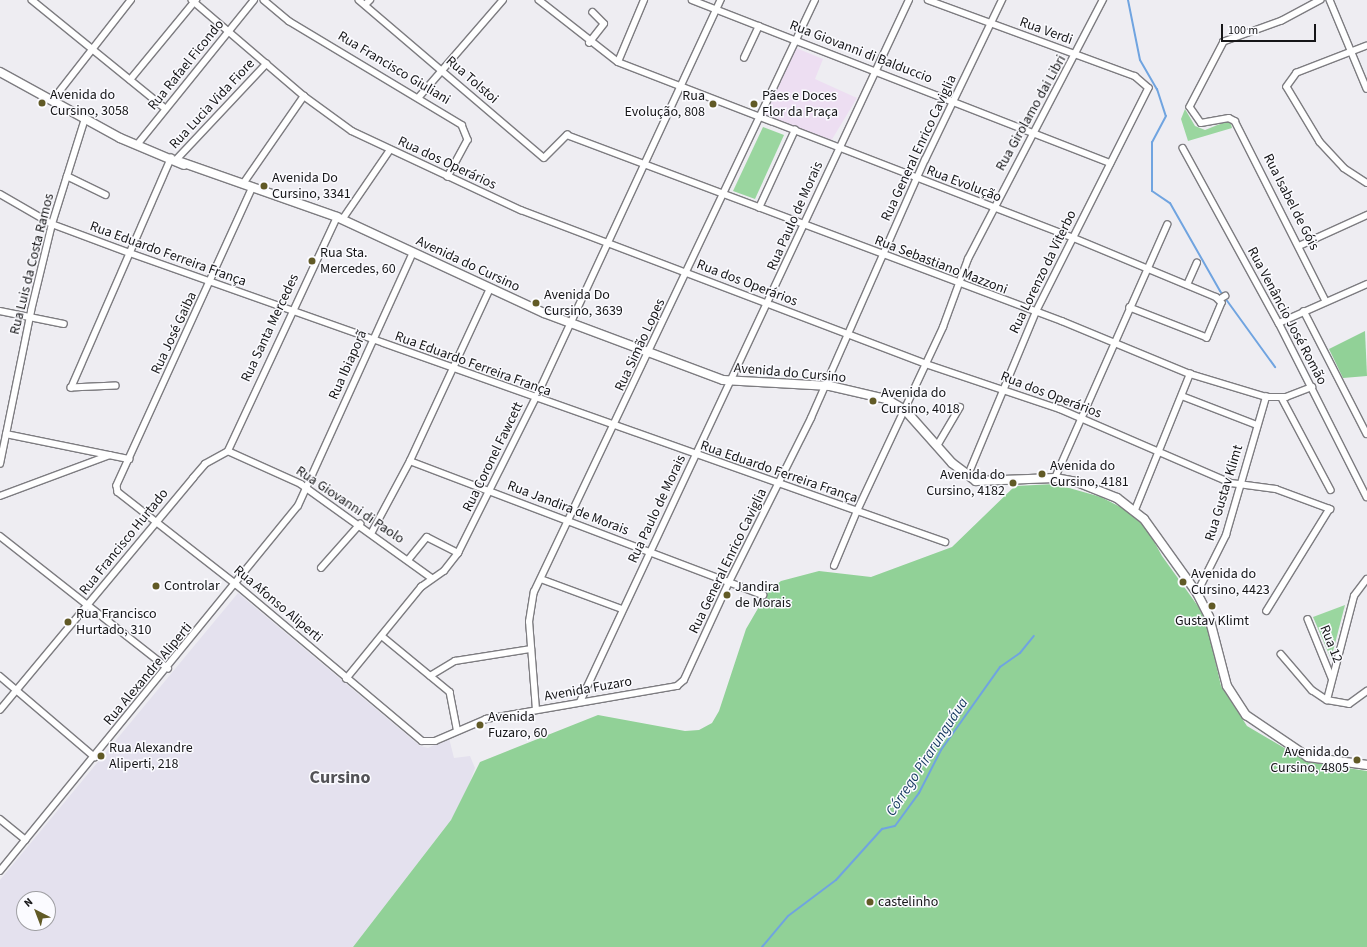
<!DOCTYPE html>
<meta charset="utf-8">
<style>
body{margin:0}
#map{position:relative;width:1367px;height:947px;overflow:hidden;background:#eeedf2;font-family:"Source Sans 3",sans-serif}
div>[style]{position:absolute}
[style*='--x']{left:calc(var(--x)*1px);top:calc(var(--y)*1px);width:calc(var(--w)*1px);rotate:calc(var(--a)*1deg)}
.built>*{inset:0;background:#e4e1ee}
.education>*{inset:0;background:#eddef2}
.green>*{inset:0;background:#9ad69f}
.forest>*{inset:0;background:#91d197}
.stream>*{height:2px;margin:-1px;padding:0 1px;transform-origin:1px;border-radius:1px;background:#70a4e0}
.roads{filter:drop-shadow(1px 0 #7d7c80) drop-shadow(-1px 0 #7d7c80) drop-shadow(0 1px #7d7c80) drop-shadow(0 -1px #7d7c80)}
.street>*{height:5.5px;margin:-2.75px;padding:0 2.75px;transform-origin:2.75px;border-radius:2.75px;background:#fff}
.secondary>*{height:8px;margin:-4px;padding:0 4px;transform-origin:4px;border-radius:4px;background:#fff}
.dots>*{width:11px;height:11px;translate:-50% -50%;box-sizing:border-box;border:2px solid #fbfbff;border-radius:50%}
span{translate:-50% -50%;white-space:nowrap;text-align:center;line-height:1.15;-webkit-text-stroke:3px #fbfbff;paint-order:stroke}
.street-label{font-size:14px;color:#161618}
.poi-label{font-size:14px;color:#161618}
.left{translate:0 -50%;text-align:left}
.right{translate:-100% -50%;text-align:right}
.water-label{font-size:15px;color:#14395f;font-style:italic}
.district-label{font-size:18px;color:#525256;font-weight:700}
.north{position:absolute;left:16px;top:891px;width:40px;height:40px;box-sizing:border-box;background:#fbfbff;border:1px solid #9f9fa3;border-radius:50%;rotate:318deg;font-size:11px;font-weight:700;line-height:16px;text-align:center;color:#161618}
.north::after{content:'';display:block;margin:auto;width:14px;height:18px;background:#615a26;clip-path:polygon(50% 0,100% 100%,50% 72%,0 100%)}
.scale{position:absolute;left:1221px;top:24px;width:95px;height:18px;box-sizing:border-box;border:2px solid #161618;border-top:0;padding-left:5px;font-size:12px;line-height:14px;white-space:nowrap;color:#161618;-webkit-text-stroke:3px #fbfbff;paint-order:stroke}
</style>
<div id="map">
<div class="built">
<i style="clip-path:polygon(evenodd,238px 593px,420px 746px,428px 748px,449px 738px,454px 758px,470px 756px,475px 768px,464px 799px,451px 820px,353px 947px,0 947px,0 880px,238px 593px,24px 899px,48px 899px,48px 923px,24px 923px,24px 899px)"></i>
</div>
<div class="education">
<i style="clip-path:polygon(796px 48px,823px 59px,815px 79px,857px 98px,831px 141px,764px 115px)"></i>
</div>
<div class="green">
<i style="clip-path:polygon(1185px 109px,1195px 126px,1205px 130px,1230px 120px,1232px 128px,1188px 141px,1181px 119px)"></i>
<i style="clip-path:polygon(763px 127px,784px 135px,755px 199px,733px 191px)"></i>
<i style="clip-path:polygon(1345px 605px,1331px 659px,1313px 617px)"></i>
</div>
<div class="forest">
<i style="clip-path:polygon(1365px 331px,1367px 376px,1343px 378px,1329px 349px)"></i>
<i style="clip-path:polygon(1055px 484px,1101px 497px,1130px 512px,1145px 525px,1162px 556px,1205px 616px,1221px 686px,1247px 726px,1308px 762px,1367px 771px,1367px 947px,353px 947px,451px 820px,480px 762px,598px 715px,685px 731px,699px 730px,712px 723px,719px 711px,746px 629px,768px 591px,781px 581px,819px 571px,871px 577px,952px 547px,1015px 486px)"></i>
</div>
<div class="stream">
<i style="--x:1128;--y:0;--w:61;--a:78.7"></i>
<i style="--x:1140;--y:60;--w:34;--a:60"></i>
<i style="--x:1157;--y:89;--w:28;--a:72"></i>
<i style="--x:1166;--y:116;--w:30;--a:118"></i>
<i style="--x:1152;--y:142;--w:49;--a:90"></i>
<i style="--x:1152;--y:191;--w:22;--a:34"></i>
<i style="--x:1170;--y:203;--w:101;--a:60.4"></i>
<i style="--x:1220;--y:291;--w:94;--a:54.1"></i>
<i style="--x:762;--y:947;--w:40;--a:-50"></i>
<i style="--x:788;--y:916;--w:60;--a:-36.9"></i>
<i style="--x:836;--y:880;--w:69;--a:-48"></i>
<i style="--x:882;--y:829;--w:13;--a:-13"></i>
<i style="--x:895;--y:826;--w:41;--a:-54"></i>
<i style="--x:919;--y:793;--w:48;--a:-62.9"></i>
<i style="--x:941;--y:750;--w:102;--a:-54.6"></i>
<i style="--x:1000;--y:667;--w:24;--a:-35"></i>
<i style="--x:1020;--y:653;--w:22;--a:-51"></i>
</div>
<div class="roads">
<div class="street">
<i style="--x:32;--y:0;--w:171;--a:39.1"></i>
<i style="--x:192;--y:0;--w:148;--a:40.6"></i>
<i style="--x:304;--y:96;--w:59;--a:36.1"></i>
<i style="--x:352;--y:131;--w:187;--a:25.1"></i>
<i style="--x:521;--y:210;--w:433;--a:20.8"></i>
<i style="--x:926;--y:364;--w:141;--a:18.6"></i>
<i style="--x:1060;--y:409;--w:186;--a:23.4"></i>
<i style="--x:1231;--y:483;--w:45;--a:7.6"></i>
<i style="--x:1276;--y:489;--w:58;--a:20.3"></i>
<i style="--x:1330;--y:509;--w:120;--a:121.7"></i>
<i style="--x:264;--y:0;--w:33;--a:40"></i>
<i style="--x:289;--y:21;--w:202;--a:31"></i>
<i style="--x:462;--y:125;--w:16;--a:68"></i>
<i style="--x:468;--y:140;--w:42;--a:118.4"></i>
<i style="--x:359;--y:0;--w:243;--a:40.5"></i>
<i style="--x:544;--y:158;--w:33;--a:-45"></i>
<i style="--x:567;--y:135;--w:529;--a:20.59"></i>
<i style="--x:1062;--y:321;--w:139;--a:22.5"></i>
<i style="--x:1190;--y:374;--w:79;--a:16.8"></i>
<i style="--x:1266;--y:397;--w:20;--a:0"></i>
<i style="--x:1286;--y:397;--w:28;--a:-21"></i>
<i style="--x:539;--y:0;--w:100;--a:38.1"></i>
<i style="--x:618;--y:62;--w:489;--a:21.1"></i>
<i style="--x:1074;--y:238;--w:154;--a:22.6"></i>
<i style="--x:1216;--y:297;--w:8;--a:45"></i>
<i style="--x:1222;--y:303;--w:38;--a:113"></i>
<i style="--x:1207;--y:338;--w:83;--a:-158.7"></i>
<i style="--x:692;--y:0;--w:449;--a:21.3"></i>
<i style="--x:928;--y:0;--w:221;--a:20.2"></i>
<i style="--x:1135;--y:76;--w:18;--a:41"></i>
<i style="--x:1149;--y:88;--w:252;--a:116.7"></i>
<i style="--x:1036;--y:313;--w:169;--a:112.6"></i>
<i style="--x:1321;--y:0;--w:44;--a:151.7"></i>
<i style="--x:1282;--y:21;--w:62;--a:160.1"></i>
<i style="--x:1224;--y:42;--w:73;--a:117.6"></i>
<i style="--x:1190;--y:107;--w:19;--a:55"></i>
<i style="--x:1201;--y:123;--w:28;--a:-10"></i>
<i style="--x:1229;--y:118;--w:7;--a:27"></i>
<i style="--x:1235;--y:121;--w:202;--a:63.2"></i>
<i style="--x:1330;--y:0;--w:96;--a:67.4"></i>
<i style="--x:365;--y:5;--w:7;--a:-45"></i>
<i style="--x:589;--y:43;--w:24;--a:-52"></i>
<i style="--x:604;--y:24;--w:16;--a:-135"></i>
<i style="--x:1367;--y:46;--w:75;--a:158.9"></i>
<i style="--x:1297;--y:73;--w:17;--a:126"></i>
<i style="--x:1287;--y:87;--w:64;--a:59"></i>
<i style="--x:1320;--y:142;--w:35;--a:47"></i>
<i style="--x:1344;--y:168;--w:27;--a:33"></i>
<i style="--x:744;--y:58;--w:35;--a:-65"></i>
<i style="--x:618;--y:62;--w:67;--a:-67.2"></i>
<i style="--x:130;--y:80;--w:104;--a:-50.5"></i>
<i style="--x:419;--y:97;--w:128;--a:-49.1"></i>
<i style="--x:52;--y:101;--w:128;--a:-52"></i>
<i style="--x:137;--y:145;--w:186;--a:-51.1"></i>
<i style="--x:1183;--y:148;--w:200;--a:61.3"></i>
<i style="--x:1279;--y:323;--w:195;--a:63.2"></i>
<i style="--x:176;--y:160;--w:132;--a:-46.8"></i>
<i style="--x:67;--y:176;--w:43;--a:26"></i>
<i style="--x:243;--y:184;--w:107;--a:-55.3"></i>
<i style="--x:253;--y:187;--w:328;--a:114.5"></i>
<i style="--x:117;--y:486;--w:6;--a:81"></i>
<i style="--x:118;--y:492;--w:151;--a:38"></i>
<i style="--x:237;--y:585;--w:242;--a:40.1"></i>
<i style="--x:422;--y:741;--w:13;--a:0"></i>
<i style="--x:435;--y:741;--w:56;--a:-23.3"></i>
<i style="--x:486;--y:719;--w:194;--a:-9.8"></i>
<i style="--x:677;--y:686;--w:9;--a:-41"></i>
<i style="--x:684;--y:680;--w:108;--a:-65.3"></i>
<i style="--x:729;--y:582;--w:183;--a:-63.4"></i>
<i style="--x:811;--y:418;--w:282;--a:-66.2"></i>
<i style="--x:925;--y:160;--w:178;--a:-64.3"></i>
<i style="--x:0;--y:194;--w:60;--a:30"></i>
<i style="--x:52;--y:224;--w:83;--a:20.4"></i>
<i style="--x:130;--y:253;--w:865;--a:19.52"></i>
<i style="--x:759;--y:208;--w:86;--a:-65.2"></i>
<i style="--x:342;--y:220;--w:85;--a:-55.6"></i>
<i style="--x:1299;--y:246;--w:75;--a:-24.5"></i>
<i style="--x:1187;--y:285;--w:24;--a:-66"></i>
<i style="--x:1220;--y:299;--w:6;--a:-31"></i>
<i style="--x:0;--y:311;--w:65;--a:11.5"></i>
<i style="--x:1304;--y:311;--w:138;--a:62.9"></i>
<i style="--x:1279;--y:323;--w:96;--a:-23.9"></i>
<i style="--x:116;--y:386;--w:45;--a:177.5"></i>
<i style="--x:71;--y:388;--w:251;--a:-66.5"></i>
<i style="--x:1182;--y:396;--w:80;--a:21.1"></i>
<i style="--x:1282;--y:398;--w:104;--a:62"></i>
<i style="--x:6;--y:434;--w:126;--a:11.5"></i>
<i style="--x:937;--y:446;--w:45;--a:-59.5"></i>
<i style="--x:228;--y:451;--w:258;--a:-65"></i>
<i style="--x:228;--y:451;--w:80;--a:24.3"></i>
<i style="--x:301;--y:484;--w:161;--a:35.7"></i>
<i style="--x:410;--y:461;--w:378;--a:20.8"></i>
<i style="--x:0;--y:464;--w:156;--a:-78.5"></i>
<i style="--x:31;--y:311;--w:89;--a:-76.4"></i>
<i style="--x:52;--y:224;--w:110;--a:-72.6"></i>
<i style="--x:1055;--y:478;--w:277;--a:-66.1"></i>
<i style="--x:0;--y:496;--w:117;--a:-20.4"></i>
<i style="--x:1135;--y:510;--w:147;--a:-68"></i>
<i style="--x:372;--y:532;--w:81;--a:-61.8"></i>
<i style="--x:410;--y:461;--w:190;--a:-65.1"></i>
<i style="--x:0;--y:536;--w:214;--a:38.2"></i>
<i style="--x:409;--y:559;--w:28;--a:-51"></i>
<i style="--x:427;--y:537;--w:35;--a:27"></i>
<i style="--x:834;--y:566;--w:60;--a:-67.3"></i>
<i style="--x:857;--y:511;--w:203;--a:-64.9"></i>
<i style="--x:943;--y:327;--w:72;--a:-69.8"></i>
<i style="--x:968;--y:259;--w:292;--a:-62.5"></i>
<i style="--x:321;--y:568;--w:59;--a:-48.4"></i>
<i style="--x:541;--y:579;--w:86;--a:20.3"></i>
<i style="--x:1197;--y:593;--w:65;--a:-63.4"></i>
<i style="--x:1226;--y:535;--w:144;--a:-73.8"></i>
<i style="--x:1308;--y:619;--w:64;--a:67.9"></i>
<i style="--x:382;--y:636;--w:88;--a:39.5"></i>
<i style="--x:450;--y:692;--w:38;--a:79"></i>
<i style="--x:1281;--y:654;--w:48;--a:49.3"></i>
<i style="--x:1312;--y:690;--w:18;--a:34"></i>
<i style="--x:1327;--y:700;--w:22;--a:10"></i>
<i style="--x:1349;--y:704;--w:22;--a:-36"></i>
<i style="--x:0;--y:676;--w:125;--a:40.5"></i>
<i style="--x:430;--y:676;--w:29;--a:-31"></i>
<i style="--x:455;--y:661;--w:77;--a:-9"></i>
<i style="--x:346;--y:679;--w:119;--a:-50.8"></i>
<i style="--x:421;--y:587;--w:28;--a:-35"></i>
<i style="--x:444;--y:571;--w:23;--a:-52"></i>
<i style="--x:458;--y:553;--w:186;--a:-63.4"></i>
<i style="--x:541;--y:387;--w:427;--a:-65.1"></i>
<i style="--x:1327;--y:700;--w:107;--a:-75.4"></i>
<i style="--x:1354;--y:596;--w:21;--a:-53"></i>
<i style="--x:580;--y:702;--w:775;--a:-64.89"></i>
<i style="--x:0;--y:710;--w:302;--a:-50.2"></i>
<i style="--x:193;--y:478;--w:18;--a:-49"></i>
<i style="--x:205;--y:464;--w:26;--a:-29"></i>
<i style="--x:536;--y:710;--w:88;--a:-94.5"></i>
<i style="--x:529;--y:622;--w:30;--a:-81"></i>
<i style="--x:534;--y:592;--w:655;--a:-64.61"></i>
<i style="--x:0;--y:819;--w:33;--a:39"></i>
<i style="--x:0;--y:871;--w:471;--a:-50.8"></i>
<i style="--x:298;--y:506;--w:278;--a:-65.6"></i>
</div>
<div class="secondary">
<i style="--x:0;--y:72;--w:137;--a:28.8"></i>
<i style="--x:120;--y:138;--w:69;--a:22.9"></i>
<i style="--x:181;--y:162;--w:165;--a:19.4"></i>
<i style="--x:337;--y:217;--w:228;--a:24.9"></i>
<i style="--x:544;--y:313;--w:191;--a:20.5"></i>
<i style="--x:723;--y:380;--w:107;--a:3.2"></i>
<i style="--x:830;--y:386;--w:57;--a:13.1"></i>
<i style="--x:886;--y:399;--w:22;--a:30"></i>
<i style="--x:905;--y:410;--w:71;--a:48.4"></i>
<i style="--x:952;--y:463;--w:30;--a:37"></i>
<i style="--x:976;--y:481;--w:79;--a:-2.2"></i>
<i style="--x:1055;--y:478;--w:22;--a:10"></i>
<i style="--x:1077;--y:482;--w:43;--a:21.8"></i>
<i style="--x:1117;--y:498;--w:34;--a:38"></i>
<i style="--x:1144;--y:519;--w:91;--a:54.4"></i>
<i style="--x:1197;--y:593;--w:27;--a:63"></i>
<i style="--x:1209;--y:617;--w:71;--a:75.4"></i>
<i style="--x:1227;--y:686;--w:35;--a:57"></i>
<i style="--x:1246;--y:715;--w:75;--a:34.1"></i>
<i style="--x:1308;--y:757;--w:60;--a:7.7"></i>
</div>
</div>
<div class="dots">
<i style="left:42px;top:103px;background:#615a26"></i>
<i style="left:713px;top:104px;background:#615a26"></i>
<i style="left:754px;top:104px;background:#615a26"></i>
<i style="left:264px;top:186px;background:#615a26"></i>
<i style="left:312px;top:261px;background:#615a26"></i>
<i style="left:536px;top:303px;background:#615a26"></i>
<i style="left:873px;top:401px;background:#615a26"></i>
<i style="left:1042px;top:474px;background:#615a26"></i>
<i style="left:1013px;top:483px;background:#615a26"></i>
<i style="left:1183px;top:582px;background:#615a26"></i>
<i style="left:156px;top:586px;background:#615a26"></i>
<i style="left:727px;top:595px;background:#615a26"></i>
<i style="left:1212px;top:606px;background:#615a26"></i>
<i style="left:68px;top:622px;background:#615a26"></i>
<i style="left:480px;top:725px;background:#615a26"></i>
<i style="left:101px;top:756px;background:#615a26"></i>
<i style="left:1357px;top:760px;background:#615a26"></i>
<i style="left:870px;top:902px;background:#615a26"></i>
</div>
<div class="street-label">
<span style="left:1046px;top:31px;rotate:20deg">Rua Verdi</span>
<span style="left:861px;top:52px;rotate:21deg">Rua Giovanni di Balduccio</span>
<span style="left:186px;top:65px;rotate:-51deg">Rua Rafael Ficondo</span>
<span style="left:394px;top:68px;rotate:31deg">Rua Francisco Giuliani</span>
<span style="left:472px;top:80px;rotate:41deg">Rua Tolstoi</span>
<span style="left:212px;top:104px;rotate:-47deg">Rua Lucia Vida Fiore</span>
<span style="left:1031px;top:113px;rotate:-61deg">Rua Girolamo dai Libri</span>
<span style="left:919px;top:148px;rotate:-65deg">Rua General Enrico Caviglia</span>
<span style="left:447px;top:163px;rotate:25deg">Rua dos Operários</span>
<span style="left:964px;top:184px;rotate:21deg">Rua Evolução</span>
<span style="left:1291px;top:202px;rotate:63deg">Rua Isabel de Góis</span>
<span style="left:795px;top:216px;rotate:-66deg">Rua Paulo de Morais</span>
<span style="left:168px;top:254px;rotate:20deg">Rua Eduardo Ferreira França</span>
<span style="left:32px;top:264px;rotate:-76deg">Rua Luis da Costa Ramos</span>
<span style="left:468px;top:264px;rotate:25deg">Avenida do Cursino</span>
<span style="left:941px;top:265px;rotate:21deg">Rua Sebastiano Mazzoni</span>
<span style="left:1043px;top:272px;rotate:-64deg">Rua Lorenzo da Viterbo</span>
<span style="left:747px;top:283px;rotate:21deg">Rua dos Operários</span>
<span style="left:1287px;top:316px;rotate:62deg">Rua Venâncio José Romão</span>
<span style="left:270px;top:328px;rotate:-65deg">Rua Santa Mercedes</span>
<span style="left:174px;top:333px;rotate:-65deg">Rua José Gaiba</span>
<span style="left:640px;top:345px;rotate:-65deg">Rua Simão Lopes</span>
<span style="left:473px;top:364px;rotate:20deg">Rua Eduardo Ferreira França</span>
<span style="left:348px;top:365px;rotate:-66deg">Rua Ibiaporã</span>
<span style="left:790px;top:373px;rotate:5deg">Avenida do Cursino</span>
<span style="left:1051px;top:395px;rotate:21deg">Rua dos Operários</span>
<span style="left:493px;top:457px;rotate:-64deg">Rua Coronel Fawcett</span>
<span style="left:779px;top:472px;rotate:19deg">Rua Eduardo Ferreira França</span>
<span style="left:1224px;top:493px;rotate:-73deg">Rua Gustav Klimt</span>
<span style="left:350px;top:505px;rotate:34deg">Rua Giovanni di Paolo</span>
<span style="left:568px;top:508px;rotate:21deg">Rua Jandira de Morais</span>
<span style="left:657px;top:509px;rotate:-65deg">Rua Paulo de Morais</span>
<span style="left:124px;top:542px;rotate:-51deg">Rua Francisco Hurtado</span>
<span style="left:728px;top:561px;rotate:-64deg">Rua General Enrico Caviglia</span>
<span style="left:278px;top:604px;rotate:40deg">Rua Afonso Aliperti</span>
<span style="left:1331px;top:644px;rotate:68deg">Rua 12</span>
<span style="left:148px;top:674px;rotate:-50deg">Rua Alexandre Aliperti</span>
<span style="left:588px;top:689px;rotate:-10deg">Avenida Fuzaro</span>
</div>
<div class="poi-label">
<span class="left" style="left:50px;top:103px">Avenida do<br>Cursino, 3058</span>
<span class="right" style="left:705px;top:104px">Rua<br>Evolução, 808</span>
<span class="left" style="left:762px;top:104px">Pães e Doces<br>Flor da Praça</span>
<span class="left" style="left:272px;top:186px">Avenida Do<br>Cursino, 3341</span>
<span class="left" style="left:320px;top:261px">Rua Sta.<br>Mercedes, 60</span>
<span class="left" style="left:544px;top:303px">Avenida Do<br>Cursino, 3639</span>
<span class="left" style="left:881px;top:401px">Avenida do<br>Cursino, 4018</span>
<span class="left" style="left:1050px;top:474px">Avenida do<br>Cursino, 4181</span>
<span class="right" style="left:1005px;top:483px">Avenida do<br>Cursino, 4182</span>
<span class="left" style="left:1191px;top:582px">Avenida do<br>Cursino, 4423</span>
<span class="left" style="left:164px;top:586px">Controlar</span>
<span class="left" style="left:735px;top:595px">Jandira<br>de Morais</span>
<span class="left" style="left:76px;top:622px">Rua Francisco<br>Hurtado, 310</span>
<span style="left:1212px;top:621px">Gustav Klimt</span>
<span class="left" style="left:488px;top:725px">Avenida<br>Fuzaro, 60</span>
<span class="left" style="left:109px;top:756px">Rua Alexandre<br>Aliperti, 218</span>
<span class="right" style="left:1349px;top:760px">Avenida do<br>Cursino, 4805</span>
<span class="left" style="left:878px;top:902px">castelinho</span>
</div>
<div class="water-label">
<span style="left:927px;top:757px;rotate:-57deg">Córrego Pirarunguáua</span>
</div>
<div class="district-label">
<span style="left:340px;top:778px">Cursino</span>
</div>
<div class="north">N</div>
<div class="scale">100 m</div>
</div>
